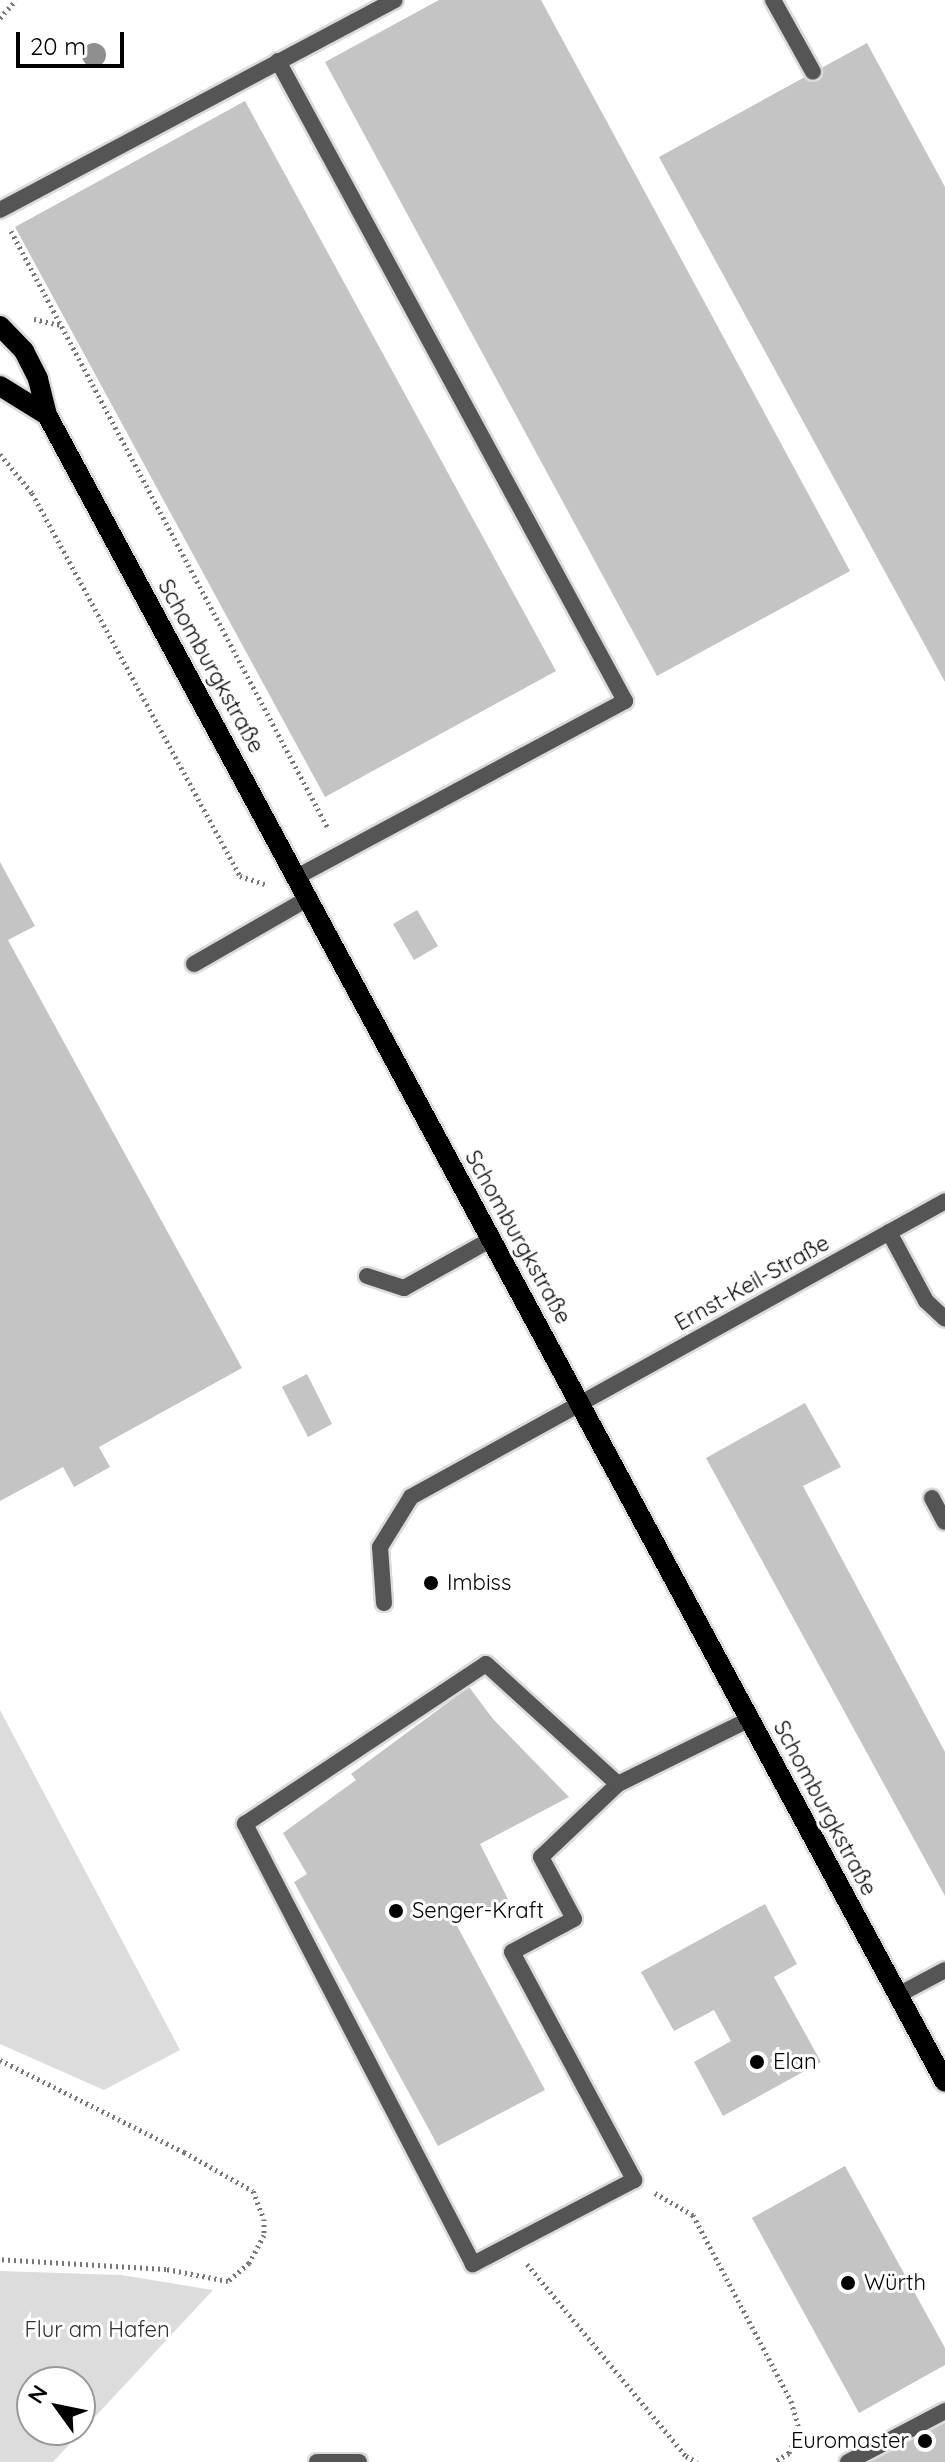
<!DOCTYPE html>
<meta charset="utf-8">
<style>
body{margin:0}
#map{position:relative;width:945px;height:2462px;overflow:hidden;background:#fff;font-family:Quicksand,sans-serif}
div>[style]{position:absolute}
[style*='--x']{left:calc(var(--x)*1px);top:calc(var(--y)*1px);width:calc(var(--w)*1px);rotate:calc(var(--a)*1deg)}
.green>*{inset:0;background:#dcdcdc}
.building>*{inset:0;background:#c4c4c4}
.path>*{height:5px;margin-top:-2.5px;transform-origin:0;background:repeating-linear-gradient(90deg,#777 0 2px,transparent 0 6px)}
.roads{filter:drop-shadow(2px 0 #dbdbdb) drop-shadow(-2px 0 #dbdbdb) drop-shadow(0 2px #dbdbdb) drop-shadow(0 -2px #dbdbdb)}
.service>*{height:16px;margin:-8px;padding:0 8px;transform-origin:8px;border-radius:8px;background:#555}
.minor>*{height:16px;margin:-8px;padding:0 8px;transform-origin:8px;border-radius:8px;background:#555}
.primary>*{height:20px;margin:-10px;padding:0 10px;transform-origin:10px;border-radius:10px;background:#000}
.trees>*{width:24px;height:24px;margin:-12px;border-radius:50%;background:#8f8f8f}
.dots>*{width:22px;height:22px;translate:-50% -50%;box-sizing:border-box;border:4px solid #fff;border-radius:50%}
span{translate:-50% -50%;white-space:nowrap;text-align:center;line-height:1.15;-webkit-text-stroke:6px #fff;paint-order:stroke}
.street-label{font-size:22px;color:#000}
.poi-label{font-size:22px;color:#000}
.left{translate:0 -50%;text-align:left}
.right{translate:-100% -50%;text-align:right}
.park-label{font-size:22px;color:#333}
.north{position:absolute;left:16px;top:2366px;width:80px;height:80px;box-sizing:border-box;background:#fff;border:2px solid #999;border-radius:50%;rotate:303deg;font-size:22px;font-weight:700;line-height:32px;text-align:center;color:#000}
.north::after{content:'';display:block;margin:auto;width:28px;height:36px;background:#000;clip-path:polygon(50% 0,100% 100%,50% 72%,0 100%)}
.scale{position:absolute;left:16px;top:32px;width:108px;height:36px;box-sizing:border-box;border:4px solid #000;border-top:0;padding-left:10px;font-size:24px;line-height:28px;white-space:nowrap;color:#000;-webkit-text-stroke:6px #fff;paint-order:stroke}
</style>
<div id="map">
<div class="green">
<i style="clip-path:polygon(0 1710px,180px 2050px,104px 2090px,0 2044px)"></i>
<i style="clip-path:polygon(evenodd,0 2271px,121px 2275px,213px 2290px,53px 2462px,0 2462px,0 2271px,80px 2382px,80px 2430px,32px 2430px,32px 2382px,80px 2382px)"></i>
</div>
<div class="building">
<i style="clip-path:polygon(439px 0,541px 0,850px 571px,657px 676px,325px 62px)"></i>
<i style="clip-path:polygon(867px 43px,945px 187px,945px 682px,659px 157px)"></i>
<i style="clip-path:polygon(245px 101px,556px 671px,325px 797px,15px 227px)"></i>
<i style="clip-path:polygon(0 862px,35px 926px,8px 940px,242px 1368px,99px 1447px,110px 1467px,74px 1487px,63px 1467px,0 1501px)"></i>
<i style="clip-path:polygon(417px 910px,438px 946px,414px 960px,393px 924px)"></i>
<i style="clip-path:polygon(307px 1374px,332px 1424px,308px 1437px,282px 1387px)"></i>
<i style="clip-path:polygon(805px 1403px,841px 1467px,803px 1486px,945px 1752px,945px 1896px,706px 1458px)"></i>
<i style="clip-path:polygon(469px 1687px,493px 1719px,569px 1797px,480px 1844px,508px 1899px,456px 1924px,545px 2090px,438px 2146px,294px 1882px,307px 1874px,283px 1833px,356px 1780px,351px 1774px)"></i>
<i style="clip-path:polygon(765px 1904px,797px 1964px,774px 1977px,821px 2062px,723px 2116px,694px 2062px,731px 2041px,714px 2010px,674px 2031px,641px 1972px)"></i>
<i style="clip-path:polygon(845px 2166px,945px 2348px,945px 2365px,859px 2413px,752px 2218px)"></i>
<i style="clip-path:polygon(945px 2420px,945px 2462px,867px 2462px)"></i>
</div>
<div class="path">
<i style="--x:0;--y:18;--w:24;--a:-48"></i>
<i style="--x:11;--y:231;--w:678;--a:62.04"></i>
<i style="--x:34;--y:319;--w:26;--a:13"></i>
<i style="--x:0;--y:454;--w:50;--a:50.6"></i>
<i style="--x:32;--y:493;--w:436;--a:61.5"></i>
<i style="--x:240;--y:876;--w:29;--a:18"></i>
<i style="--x:0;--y:2060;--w:206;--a:26.6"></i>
<i style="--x:184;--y:2152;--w:79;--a:29.5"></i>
<i style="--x:253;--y:2191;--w:30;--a:69"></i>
<i style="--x:264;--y:2219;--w:16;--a:90"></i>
<i style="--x:264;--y:2235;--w:32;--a:118"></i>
<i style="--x:249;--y:2263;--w:28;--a:139"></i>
<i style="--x:228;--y:2281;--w:63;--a:-169"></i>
<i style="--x:166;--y:2269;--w:166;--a:-176.6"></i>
<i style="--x:655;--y:2193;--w:44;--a:30.1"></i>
<i style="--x:693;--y:2215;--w:210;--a:62.2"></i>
<i style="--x:791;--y:2401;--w:29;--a:74"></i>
<i style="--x:799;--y:2429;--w:26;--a:113"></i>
<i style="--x:789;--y:2453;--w:17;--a:149"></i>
<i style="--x:527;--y:2264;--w:249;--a:50.4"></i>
<i style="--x:686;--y:2456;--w:13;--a:29"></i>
</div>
<div class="roads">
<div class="service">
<i style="--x:773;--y:0;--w:82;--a:60.9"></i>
<i style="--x:278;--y:61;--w:728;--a:61.53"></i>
<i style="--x:625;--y:701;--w:371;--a:151.8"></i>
<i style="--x:0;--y:210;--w:447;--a:-28"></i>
<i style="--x:194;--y:964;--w:133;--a:-29.9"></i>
<i style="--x:889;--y:1232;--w:78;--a:61.8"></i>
<i style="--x:926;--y:1301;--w:26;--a:43"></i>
<i style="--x:367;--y:1276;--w:39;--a:18"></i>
<i style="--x:404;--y:1288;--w:98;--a:-29.2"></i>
<i style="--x:932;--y:1498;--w:27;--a:62"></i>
<i style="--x:384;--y:1603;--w:56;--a:-94.1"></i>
<i style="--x:380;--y:1547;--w:59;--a:-58.2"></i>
<i style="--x:411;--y:1497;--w:194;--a:-28.9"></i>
<i style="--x:618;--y:1784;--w:106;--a:136.5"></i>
<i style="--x:541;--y:1857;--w:70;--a:62"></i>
<i style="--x:574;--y:1919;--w:70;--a:152"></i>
<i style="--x:512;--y:1952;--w:259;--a:61.8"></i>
<i style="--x:634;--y:2180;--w:182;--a:152.4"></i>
<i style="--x:473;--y:2264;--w:496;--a:-117.4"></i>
<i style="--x:245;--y:1824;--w:289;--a:-33.6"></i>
<i style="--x:486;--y:1664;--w:178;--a:42.3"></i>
<i style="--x:618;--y:1784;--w:147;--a:-26.2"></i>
<i style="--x:898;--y:1995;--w:53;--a:-28"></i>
<i style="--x:317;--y:2462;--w:42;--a:0"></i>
<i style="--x:848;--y:2462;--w:110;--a:-27.7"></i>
</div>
<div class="minor">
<i style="--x:581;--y:1403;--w:416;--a:-29"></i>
</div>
<div class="primary">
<i style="--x:0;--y:326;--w:35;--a:46"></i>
<i style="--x:24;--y:351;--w:31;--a:63"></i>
<i style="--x:38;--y:379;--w:37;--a:76"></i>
<i style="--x:47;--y:415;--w:1893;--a:61.69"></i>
<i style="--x:0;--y:386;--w:55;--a:31.7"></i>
</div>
</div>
<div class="trees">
<i style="left:94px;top:55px"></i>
</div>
<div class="dots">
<i style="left:431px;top:1583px;background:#000"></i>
<i style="left:396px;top:1911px;background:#000"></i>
<i style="left:757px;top:2062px;background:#000"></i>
<i style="left:848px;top:2283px;background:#000"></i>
<i style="left:925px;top:2441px;background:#000"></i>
</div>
<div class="street-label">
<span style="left:211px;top:666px;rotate:61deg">Schomburgkstraße</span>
<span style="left:518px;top:1237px;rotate:61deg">Schomburgkstraße</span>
<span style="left:752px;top:1283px;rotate:-29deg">Ernst-Keil-Straße</span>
<span style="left:825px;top:1808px;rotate:62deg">Schomburgkstraße</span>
</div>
<div class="poi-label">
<span class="left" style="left:447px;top:1583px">Imbiss</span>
<span class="left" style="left:412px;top:1911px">Senger-Kraft</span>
<span class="left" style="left:773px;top:2062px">Elan</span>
<span class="left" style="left:864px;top:2283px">Würth</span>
<span class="right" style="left:909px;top:2441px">Euromaster</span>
</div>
<div class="park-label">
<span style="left:97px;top:2330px">Flur am Hafen</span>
</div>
<div class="north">N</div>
<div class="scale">20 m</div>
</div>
